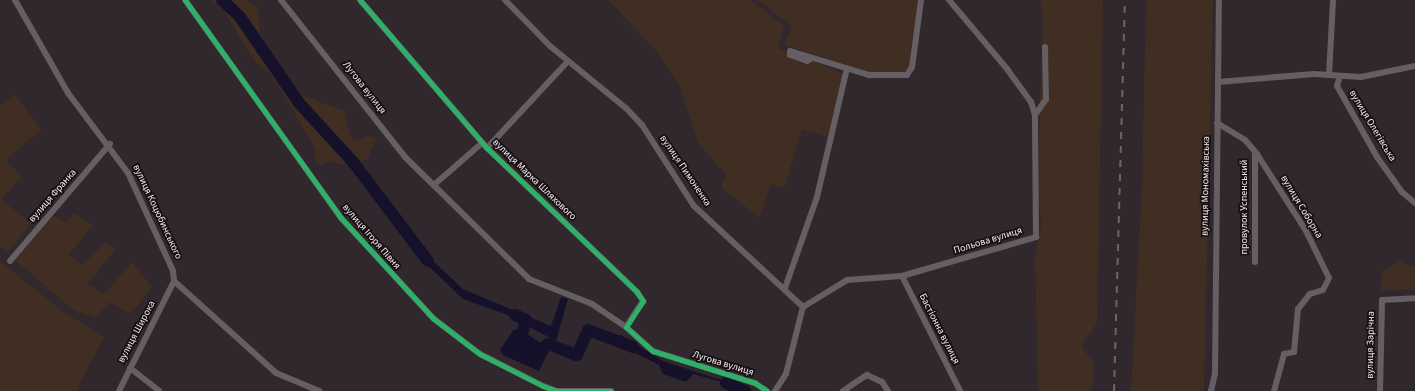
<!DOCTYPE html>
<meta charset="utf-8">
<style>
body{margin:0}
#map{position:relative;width:1415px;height:391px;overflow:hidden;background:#30282c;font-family:"Source Sans 3",sans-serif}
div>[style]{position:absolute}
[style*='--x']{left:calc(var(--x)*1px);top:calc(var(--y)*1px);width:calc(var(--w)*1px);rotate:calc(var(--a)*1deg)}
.green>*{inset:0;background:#412e23}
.water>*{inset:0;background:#16112b}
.river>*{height:12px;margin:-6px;padding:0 6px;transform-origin:6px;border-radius:6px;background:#16112b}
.street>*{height:6px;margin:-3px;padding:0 3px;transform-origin:3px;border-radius:3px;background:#655e62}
.rail>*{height:2px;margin-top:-1px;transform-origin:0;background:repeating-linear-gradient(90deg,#6c6468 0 7px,transparent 0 14px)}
.cycleway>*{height:5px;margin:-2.5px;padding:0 2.5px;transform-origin:2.5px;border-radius:2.5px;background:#2db169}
span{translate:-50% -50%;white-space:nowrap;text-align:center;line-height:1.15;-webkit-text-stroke:3.5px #171013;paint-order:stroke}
.street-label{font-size:10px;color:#f4eaee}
</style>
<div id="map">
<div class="green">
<i style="clip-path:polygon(212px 0,246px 0,258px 7px,260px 36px,296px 93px,347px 112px,345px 119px,353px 142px,368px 136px,377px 138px,367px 159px,343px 165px,330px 161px,321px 165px,315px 160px,316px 149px,270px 72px,255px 62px,225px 12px)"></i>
<i style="clip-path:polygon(608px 0,750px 0,784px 26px,778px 48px,787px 52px,787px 57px,806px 65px,812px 61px,843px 74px,827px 137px,802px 129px,784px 188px,771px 184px,759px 217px,721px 188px,726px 175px,698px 143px,680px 87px,657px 51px)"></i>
<i style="clip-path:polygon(758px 0,919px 0,908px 69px,904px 72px,873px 73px,784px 45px,792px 26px)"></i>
<i style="clip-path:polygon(1040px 0,1103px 0,1097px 323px,1081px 346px,1094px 364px,1092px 391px,1038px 391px,1035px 254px,1042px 223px,1037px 196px,1043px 14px)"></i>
<i style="clip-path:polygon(1146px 0,1213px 0,1204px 391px,1131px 391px,1142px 187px)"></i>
<i style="clip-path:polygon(15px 95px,41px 129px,6px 160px,22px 177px,1px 199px,31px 224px,8px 252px,0 246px,0 105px)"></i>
<i style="clip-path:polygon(74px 213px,93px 225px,69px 254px,82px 266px,106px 241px,115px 250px,88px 283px,103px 295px,132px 262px,152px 287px,130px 314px,109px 302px,96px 318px,73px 310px,15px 260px,54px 215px,66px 223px)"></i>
<i style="clip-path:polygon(0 261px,65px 313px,104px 337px,76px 391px,0 391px)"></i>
<i style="clip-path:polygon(1400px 261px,1415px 268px,1415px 290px,1381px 290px,1382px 272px)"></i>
</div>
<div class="water">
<i style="clip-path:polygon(419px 248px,463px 289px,551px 326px,561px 297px,568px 299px,556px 341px,505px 314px,463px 299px,417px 255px)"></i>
<i style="clip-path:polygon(514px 329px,533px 338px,535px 343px,551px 347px,539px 371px,503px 355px,500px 350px)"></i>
<i style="clip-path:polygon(621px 335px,663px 361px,748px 389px,693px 374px,686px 382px,663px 374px,659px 365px,616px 343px)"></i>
</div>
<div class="river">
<i style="--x:222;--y:0;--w:25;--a:43"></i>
<i style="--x:240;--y:17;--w:104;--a:55.5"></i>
<i style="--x:299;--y:103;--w:80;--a:47.5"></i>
<i style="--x:353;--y:162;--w:124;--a:52.9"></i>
<i style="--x:515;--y:315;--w:12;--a:24"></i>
<i style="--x:526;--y:320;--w:18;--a:106"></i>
<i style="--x:521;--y:337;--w:23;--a:34"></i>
<i style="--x:540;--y:350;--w:10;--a:-37"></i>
<i style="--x:548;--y:344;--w:31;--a:21"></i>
<i style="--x:577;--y:355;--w:27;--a:-66"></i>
<i style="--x:588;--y:330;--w:48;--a:20.7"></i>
<i style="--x:726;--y:383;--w:21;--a:23"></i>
</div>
<div class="street">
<i style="--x:15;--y:0;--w:107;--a:60.3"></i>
<i style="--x:68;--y:93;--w:100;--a:53.1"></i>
<i style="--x:128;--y:173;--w:108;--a:65.3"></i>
<i style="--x:173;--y:271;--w:10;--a:84"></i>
<i style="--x:174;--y:281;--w:137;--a:42"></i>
<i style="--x:276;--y:373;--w:47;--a:22.7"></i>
<i style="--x:185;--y:0;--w:268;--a:54.4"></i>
<i style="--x:341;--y:218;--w:137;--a:47.4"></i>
<i style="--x:434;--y:319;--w:58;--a:37.3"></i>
<i style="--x:480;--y:354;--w:71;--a:26.9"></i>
<i style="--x:543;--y:386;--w:15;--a:20"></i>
<i style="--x:557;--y:391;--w:54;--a:0"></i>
<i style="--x:281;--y:0;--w:200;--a:51.7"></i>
<i style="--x:405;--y:157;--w:174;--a:44.5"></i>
<i style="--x:529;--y:279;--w:68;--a:21.6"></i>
<i style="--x:592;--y:304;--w:41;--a:34.1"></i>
<i style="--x:360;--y:0;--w:195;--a:49.4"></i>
<i style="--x:487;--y:148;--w:208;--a:43.8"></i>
<i style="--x:637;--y:292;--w:11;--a:56"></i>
<i style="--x:643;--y:301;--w:31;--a:123"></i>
<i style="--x:626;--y:327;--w:36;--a:42"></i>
<i style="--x:653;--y:351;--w:107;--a:17.4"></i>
<i style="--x:755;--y:383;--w:14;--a:34"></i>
<i style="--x:505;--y:0;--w:64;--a:45.6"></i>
<i style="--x:550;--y:46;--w:99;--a:39.3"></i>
<i style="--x:627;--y:109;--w:22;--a:47"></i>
<i style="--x:642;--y:125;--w:96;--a:57.3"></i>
<i style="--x:694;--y:206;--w:149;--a:42.8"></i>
<i style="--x:790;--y:51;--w:83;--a:16.9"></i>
<i style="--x:869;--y:75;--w:38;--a:0"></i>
<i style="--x:907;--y:75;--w:9;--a:-58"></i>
<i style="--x:912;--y:67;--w:68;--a:-82.3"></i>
<i style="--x:790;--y:51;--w:4;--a:90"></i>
<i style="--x:790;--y:55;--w:18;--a:19"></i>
<i style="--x:807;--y:61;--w:6;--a:-31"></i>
<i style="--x:1329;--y:75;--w:75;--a:-86.9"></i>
<i style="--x:1340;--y:76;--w:10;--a:107"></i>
<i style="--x:1337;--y:86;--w:81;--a:60.6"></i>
<i style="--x:1377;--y:157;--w:43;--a:54.5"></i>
<i style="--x:1402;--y:192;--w:17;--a:40"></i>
<i style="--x:1218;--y:82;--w:96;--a:-4.8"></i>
<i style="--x:1314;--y:74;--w:47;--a:3.7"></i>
<i style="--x:1361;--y:77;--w:55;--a:-11.5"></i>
<i style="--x:1035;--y:115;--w:19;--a:-55"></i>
<i style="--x:1046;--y:99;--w:52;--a:-91.1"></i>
<i style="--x:1217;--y:123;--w:33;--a:31"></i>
<i style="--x:1245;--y:140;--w:18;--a:49"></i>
<i style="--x:1257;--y:154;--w:91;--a:57.5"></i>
<i style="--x:1306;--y:231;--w:52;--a:63.9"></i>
<i style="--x:1329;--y:278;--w:13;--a:117"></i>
<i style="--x:1323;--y:290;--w:14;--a:163"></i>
<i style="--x:1310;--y:294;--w:19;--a:129"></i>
<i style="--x:1298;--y:309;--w:43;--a:95.3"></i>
<i style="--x:1294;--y:352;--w:10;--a:169"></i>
<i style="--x:1284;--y:354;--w:38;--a:105"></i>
<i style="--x:487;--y:148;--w:119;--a:-47"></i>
<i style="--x:1255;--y:152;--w:110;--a:90"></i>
<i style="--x:435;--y:184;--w:62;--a:-41.1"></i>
<i style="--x:10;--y:261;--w:154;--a:-49.5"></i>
<i style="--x:902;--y:276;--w:129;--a:63.2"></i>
<i style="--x:785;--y:288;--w:96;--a:-70.6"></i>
<i style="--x:817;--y:197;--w:132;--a:-76.9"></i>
<i style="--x:803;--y:307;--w:52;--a:-31.5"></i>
<i style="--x:847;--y:280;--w:55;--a:-4.2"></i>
<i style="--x:902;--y:276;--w:140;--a:-16.2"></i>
<i style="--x:1036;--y:237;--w:122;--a:-90.5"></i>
<i style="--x:1035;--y:115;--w:14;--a:-107"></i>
<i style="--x:1031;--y:102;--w:39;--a:-126"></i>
<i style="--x:1008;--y:70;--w:92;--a:-130.1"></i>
<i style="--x:130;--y:368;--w:37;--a:38"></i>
<i style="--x:119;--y:391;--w:123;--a:-63.4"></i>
<i style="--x:775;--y:391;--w:20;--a:-57"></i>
<i style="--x:786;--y:374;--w:69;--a:-75.8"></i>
<i style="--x:843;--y:391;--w:29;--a:-34"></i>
<i style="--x:867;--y:375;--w:17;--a:25"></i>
<i style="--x:882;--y:382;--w:11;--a:56"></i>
<i style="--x:1211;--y:391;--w:18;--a:-77"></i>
<i style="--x:1215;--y:373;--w:373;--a:-89.4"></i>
<i style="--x:1380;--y:391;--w:91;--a:-88.7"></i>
<i style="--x:1382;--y:300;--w:33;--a:-3"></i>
</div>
<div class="rail">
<i style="--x:1114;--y:391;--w:391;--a:-88.4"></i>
</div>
<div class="cycleway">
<i style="--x:185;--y:0;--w:268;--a:54.4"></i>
<i style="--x:341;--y:218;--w:137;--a:47.4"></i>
<i style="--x:434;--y:319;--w:58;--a:37.3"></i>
<i style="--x:480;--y:354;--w:71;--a:26.9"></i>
<i style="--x:543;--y:386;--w:15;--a:20"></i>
<i style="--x:557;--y:391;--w:54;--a:0"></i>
<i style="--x:360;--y:0;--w:195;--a:49.4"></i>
<i style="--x:487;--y:148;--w:208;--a:43.8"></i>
<i style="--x:637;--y:292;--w:11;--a:56"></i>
<i style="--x:643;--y:301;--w:31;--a:123"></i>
<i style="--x:626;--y:327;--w:36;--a:42"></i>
<i style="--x:653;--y:351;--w:107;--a:17.4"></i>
<i style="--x:755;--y:383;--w:14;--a:34"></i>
</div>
<div class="street-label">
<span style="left:364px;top:88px;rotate:52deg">Лугова вулиця</span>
<span style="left:1372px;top:126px;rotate:59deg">вулиця Олегівська</span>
<span style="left:685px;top:171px;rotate:56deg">вулиця Пимоненка</span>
<span style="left:534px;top:180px;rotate:44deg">вулиця Марка Шляхового</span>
<span style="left:1206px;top:186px;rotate:-89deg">вулиця Мономахівська</span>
<span style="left:53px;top:196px;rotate:-49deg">вулиця Франка</span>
<span style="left:1245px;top:207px;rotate:-90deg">провулок Успенський</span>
<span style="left:1301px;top:207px;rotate:59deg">вулиця Соборна</span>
<span style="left:157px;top:212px;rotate:65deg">вулиця Коцюбинського</span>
<span style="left:371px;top:237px;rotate:49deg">вулиця Ігоря Півня</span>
<span style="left:988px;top:241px;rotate:-17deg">Польова вулиця</span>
<span style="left:939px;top:329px;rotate:63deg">Бастіонна вулиця</span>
<span style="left:137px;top:332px;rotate:-62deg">вулиця Широка</span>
<span style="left:1371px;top:345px;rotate:-89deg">вулиця Зарічна</span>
<span style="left:723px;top:364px;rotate:17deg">Лугова вулиця</span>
</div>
</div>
